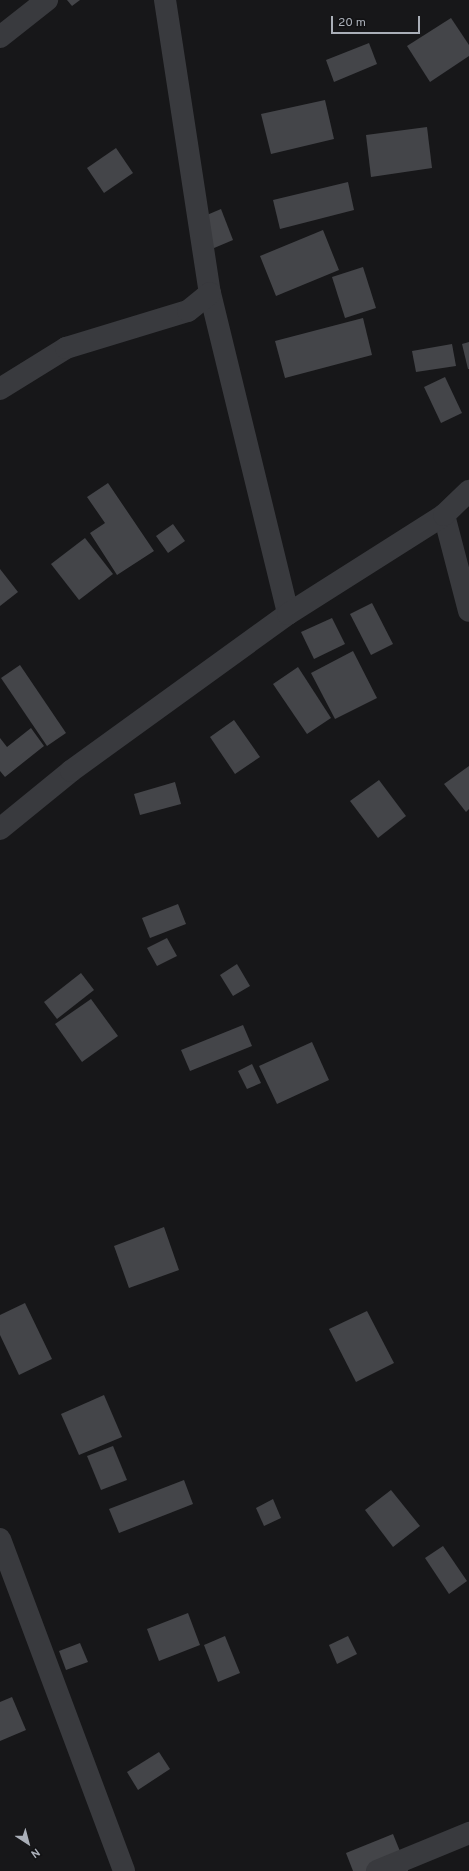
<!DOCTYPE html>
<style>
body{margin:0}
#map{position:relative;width:469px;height:1871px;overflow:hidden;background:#171719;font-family:Overpass,sans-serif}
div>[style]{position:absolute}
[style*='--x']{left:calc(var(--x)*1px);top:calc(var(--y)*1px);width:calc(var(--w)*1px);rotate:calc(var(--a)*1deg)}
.building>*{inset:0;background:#444549}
.minor>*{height:22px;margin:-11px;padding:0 11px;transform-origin:11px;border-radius:11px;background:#393a3e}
span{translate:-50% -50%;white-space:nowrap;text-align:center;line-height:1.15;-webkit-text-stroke:3px #121214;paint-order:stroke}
.north{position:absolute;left:8px;top:1823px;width:40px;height:40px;-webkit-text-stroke:3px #121214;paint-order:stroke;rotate:144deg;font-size:11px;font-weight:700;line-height:16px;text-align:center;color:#aaafb8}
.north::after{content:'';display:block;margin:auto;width:14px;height:18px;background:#aaafb8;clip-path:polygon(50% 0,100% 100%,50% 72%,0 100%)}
.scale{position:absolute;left:331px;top:16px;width:89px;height:18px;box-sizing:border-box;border:2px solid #aaafb8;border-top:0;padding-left:5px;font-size:12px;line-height:14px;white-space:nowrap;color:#aaafb8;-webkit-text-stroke:3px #121214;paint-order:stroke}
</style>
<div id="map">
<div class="building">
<i style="clip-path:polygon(67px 0,80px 0,72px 6px)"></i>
<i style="clip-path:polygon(451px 18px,469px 45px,469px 56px,430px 82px,407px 46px)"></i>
<i style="clip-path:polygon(369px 43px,377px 64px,334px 82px,326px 60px)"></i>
<i style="clip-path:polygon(325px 100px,334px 139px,271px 154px,261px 114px)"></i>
<i style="clip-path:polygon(427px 127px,432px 168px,371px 177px,366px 135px)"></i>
<i style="clip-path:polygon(116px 148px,133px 173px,104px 193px,87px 168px)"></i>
<i style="clip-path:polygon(348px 182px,354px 210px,280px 229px,273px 200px)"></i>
<i style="clip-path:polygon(221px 209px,233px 240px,207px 251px,195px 220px)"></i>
<i style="clip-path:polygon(323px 230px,339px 270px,276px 296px,260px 256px)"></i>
<i style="clip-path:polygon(363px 267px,376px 308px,345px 318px,332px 277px)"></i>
<i style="clip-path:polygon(363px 318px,372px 355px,285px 378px,275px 341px)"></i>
<i style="clip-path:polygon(469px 342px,469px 369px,468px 369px,462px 344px)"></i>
<i style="clip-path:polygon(452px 344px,456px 366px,416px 372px,412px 351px)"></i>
<i style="clip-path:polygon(445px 377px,462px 413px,441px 423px,424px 387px)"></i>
<i style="clip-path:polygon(108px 483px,154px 551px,117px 575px,90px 533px,105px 523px,87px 497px)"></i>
<i style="clip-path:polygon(173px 524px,185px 541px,168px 553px,156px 536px)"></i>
<i style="clip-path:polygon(85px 538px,113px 574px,79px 600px,51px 564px)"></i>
<i style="clip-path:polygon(0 569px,18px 592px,0 606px)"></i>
<i style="clip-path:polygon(372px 603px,393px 644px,371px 655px,350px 614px)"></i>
<i style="clip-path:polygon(332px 618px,345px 644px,314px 659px,301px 632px)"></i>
<i style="clip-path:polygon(353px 651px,377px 698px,335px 719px,311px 673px)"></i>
<i style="clip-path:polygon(20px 665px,66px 733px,47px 746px,1px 678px)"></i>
<i style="clip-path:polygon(298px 667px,331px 718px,307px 734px,273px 684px)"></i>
<i style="clip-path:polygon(234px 720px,260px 757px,235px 774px,210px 737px)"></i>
<i style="clip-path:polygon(31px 728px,44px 746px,5px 777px,0 771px,0 738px,7px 747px)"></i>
<i style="clip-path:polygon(469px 766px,469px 809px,466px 812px,444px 784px)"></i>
<i style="clip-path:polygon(379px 780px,406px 816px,378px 838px,350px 801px)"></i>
<i style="clip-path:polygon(175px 782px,181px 804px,140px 815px,134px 794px)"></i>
<i style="clip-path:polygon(178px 904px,186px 924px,150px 938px,142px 918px)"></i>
<i style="clip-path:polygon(167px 938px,177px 956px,157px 966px,147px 948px)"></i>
<i style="clip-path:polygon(237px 964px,250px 986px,233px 996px,220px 975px)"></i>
<i style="clip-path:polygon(81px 973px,94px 990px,57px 1019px,44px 1002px)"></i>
<i style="clip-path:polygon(91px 999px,118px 1036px,82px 1062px,55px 1024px)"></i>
<i style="clip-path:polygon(243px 1025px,252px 1046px,190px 1071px,181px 1050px)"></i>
<i style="clip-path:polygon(312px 1042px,329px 1080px,277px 1104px,259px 1066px)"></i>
<i style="clip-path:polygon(252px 1064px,261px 1083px,247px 1089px,238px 1071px)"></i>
<i style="clip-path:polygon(164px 1227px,179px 1270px,129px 1288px,114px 1246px)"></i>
<i style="clip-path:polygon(25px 1303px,52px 1359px,19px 1375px,0 1335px,0 1315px)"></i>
<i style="clip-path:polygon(367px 1311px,394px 1363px,356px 1382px,329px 1329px)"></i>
<i style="clip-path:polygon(104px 1395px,122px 1437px,79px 1455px,61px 1414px)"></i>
<i style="clip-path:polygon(113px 1446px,127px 1480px,101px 1490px,87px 1456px)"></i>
<i style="clip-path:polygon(184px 1480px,193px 1504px,119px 1533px,109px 1509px)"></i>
<i style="clip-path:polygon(391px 1490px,420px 1526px,393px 1547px,365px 1510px)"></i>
<i style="clip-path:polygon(273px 1499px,281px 1518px,264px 1526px,256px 1508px)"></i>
<i style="clip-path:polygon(443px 1546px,467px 1581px,449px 1594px,425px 1558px)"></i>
<i style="clip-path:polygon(188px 1613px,200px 1645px,159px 1661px,147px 1629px)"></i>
<i style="clip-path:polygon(225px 1636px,240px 1673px,218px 1682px,204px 1645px)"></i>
<i style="clip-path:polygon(348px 1636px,357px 1654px,337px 1664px,329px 1645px)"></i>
<i style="clip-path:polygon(80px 1643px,88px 1662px,66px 1670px,59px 1651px)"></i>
<i style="clip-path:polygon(12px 1697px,26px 1730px,0 1741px,0 1702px)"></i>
<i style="clip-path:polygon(159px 1752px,170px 1769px,138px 1790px,127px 1772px)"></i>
<i style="clip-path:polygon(393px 1834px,408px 1871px,353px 1871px,346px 1853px)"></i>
</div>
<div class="minor">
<i style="--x:165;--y:0;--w:296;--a:81.3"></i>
<i style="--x:210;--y:293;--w:330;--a:76.3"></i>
<i style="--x:0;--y:37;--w:60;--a:-38.2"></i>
<i style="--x:0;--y:389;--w:78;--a:-31.8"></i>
<i style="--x:66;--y:348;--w:127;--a:-16.9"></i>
<i style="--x:188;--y:311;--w:28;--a:-39"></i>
<i style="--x:444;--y:515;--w:99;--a:75.4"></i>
<i style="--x:0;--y:829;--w:92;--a:-39.2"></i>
<i style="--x:71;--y:771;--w:268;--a:-35.9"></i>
<i style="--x:288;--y:614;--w:185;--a:-32.4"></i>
<i style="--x:444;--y:515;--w:35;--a:-44"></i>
<i style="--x:0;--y:1539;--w:354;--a:69.5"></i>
<i style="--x:377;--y:1871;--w:100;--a:-22.4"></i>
</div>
<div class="north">N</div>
<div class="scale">20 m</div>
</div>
